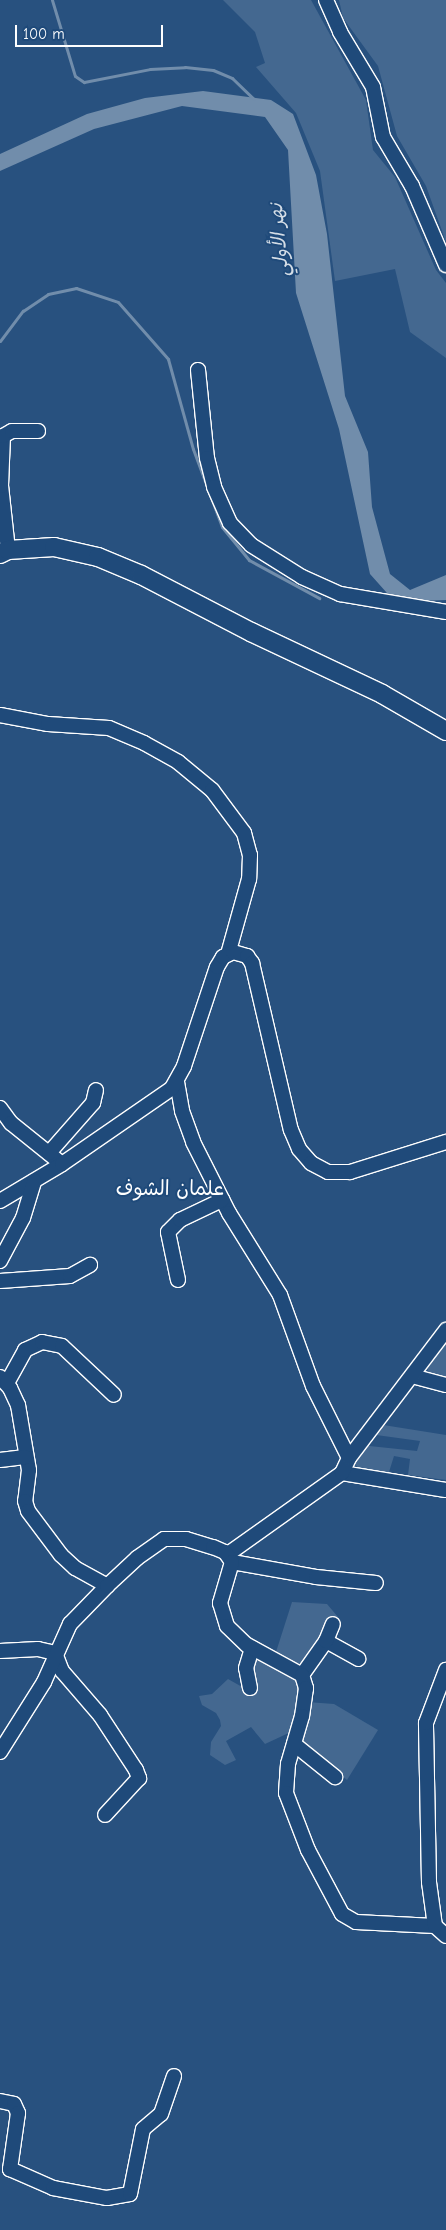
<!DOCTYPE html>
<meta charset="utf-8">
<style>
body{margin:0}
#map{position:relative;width:446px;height:2230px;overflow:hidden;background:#28517f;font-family:"Comic Neue","Playpen Sans Arabic",sans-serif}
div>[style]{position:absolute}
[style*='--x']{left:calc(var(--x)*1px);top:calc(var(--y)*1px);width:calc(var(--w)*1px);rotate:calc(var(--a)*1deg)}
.green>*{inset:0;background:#446890}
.water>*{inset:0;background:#718dab}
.stream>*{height:3px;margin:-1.5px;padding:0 1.5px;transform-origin:1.5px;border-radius:1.5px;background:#718dab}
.roads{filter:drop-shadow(1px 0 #fff) drop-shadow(-1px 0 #fff) drop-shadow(0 1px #fff) drop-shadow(0 -1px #fff)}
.minor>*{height:14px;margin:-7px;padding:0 7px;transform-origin:7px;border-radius:7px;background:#1f4a7a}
.major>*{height:18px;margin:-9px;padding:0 9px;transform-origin:9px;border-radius:9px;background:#1f4a7a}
span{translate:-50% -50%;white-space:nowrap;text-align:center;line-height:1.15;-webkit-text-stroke:4px #1f4a7a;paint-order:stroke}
.water-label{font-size:19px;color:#d4dde6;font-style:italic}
.quarter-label{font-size:20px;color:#fff}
.scale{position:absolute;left:15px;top:25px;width:148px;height:22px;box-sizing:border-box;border:2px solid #fff;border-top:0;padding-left:6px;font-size:15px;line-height:18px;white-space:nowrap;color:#fff;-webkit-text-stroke:4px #1f4a7a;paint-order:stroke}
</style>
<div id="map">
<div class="green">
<i style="clip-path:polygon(223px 0,311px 0,366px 100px,373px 150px,395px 177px,436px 270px,446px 283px,446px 358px,410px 332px,395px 269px,335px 281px,320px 171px,296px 113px,256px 67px,265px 63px,255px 32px)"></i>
<i style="clip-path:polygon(339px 0,446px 0,446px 242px,426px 186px,397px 136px,378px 66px,343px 18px)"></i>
<i style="clip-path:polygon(446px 1340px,446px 1379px,429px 1375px,427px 1367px,430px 1359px)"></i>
<i style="clip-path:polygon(377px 1424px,446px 1435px,446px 1480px,408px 1475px,410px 1459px,394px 1456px,389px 1472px,363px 1472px,354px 1464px,360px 1445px,417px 1451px,420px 1441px,369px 1434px)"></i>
<i style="clip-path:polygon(292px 1602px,327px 1604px,338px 1617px,325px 1623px,319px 1641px,303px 1662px,296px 1664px,284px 1660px,276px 1652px)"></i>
<i style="clip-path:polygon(256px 1657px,297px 1677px,300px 1687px,293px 1731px,265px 1744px,251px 1727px,226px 1741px,236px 1760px,225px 1765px,210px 1755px,211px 1742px,221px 1726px,220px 1720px,216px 1713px,202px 1705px,199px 1696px,212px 1694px,228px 1679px,244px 1688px)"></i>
<i style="clip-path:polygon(307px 1702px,334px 1704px,378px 1730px,347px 1780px,298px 1738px)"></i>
</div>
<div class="water">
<i style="clip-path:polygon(203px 91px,271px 100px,293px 114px,316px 175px,327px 234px,345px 396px,368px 452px,372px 507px,390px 574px,410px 590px,446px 575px,446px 600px,395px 602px,370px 574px,339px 429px,296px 293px,288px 150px,265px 117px,182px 106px,94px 129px,0 171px,0 154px,87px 114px,145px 98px)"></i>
</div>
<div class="stream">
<i style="--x:52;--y:0;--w:79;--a:73.2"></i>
<i style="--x:75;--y:76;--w:11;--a:34"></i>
<i style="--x:84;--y:82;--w:67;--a:-11.1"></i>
<i style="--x:150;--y:69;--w:35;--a:-3"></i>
<i style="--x:185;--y:67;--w:28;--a:6"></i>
<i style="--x:213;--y:70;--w:21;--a:23"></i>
<i style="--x:232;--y:78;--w:30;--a:44"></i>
<i style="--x:0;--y:341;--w:38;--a:-53"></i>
<i style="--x:23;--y:311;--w:30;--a:-34"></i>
<i style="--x:48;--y:294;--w:29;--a:-12"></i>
<i style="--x:76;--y:288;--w:44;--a:18.4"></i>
<i style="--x:118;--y:302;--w:76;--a:48.7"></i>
<i style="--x:168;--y:359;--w:93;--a:74.5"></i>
<i style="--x:193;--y:449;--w:83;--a:69.6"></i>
<i style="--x:222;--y:527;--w:43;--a:50.7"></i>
<i style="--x:249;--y:560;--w:80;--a:28.5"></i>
</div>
<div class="roads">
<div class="minor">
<i style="--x:326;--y:0;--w:35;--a:66"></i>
<i style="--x:340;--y:32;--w:64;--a:59"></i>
<i style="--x:373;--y:87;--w:51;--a:78.7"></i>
<i style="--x:383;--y:137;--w:57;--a:59.4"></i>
<i style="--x:412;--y:186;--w:86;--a:66.7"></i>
<i style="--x:198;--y:370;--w:88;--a:84.2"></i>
<i style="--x:207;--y:458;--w:30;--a:76"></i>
<i style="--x:214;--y:487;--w:39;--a:66"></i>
<i style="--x:230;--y:523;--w:30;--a:46"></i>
<i style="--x:251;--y:545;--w:60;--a:32.1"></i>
<i style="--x:302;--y:577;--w:42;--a:24.1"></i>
<i style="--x:340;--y:594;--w:108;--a:9.6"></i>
<i style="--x:8;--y:550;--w:64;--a:-96.2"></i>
<i style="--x:1;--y:486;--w:50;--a:-87.7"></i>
<i style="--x:3;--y:436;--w:10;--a:-29"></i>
<i style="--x:12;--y:431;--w:26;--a:0"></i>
<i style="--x:0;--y:715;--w:49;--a:10.6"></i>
<i style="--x:48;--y:724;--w:61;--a:3.8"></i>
<i style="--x:109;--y:728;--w:38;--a:23"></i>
<i style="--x:144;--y:743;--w:39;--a:29"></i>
<i style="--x:178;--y:762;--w:44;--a:39.5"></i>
<i style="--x:212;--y:790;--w:54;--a:53.3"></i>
<i style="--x:244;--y:833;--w:23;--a:75"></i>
<i style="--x:250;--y:855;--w:24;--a:92"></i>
<i style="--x:249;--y:879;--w:78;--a:105.6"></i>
<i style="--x:177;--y:1082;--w:29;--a:80"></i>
<i style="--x:182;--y:1111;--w:33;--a:70"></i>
<i style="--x:193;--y:1142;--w:80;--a:63.1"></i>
<i style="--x:229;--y:1213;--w:97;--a:58.1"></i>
<i style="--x:280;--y:1295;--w:97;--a:70.1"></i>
<i style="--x:313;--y:1386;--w:80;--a:63.4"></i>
<i style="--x:0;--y:1108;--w:19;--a:54"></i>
<i style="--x:11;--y:1123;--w:65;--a:38.8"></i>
<i style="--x:49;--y:1153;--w:67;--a:-48.7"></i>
<i style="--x:93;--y:1103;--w:13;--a:-77"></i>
<i style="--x:0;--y:1201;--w:72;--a:-30.8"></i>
<i style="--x:62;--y:1164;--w:134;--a:-34.6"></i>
<i style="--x:172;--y:1088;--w:25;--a:-61"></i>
<i style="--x:184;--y:1066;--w:104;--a:-71.6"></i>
<i style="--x:217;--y:967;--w:12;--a:-59"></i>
<i style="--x:223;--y:957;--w:11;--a:-27"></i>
<i style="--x:233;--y:952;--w:15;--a:16"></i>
<i style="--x:247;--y:956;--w:9;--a:54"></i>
<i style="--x:252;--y:963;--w:171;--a:76.9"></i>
<i style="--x:291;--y:1130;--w:21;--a:67"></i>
<i style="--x:299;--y:1149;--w:18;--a:49"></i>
<i style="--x:311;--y:1163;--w:19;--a:28"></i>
<i style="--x:328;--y:1172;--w:22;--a:0"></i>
<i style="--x:350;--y:1172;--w:101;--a:-17.4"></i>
<i style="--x:0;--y:1261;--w:49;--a:-61.9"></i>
<i style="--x:23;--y:1218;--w:39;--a:-73"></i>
<i style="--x:178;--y:1280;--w:49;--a:-101.8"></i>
<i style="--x:168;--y:1232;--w:17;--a:-45"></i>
<i style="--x:180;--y:1220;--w:47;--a:-25.5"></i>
<i style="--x:0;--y:1281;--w:70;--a:-4.1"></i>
<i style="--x:70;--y:1276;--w:23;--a:-29"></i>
<i style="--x:412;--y:1376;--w:35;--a:15"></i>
<i style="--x:0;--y:1377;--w:15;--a:48"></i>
<i style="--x:10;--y:1388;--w:19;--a:65"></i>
<i style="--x:18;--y:1405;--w:66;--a:80.4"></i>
<i style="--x:29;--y:1470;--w:31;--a:97"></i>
<i style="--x:25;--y:1501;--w:10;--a:73"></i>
<i style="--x:28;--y:1511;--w:55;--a:53.1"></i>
<i style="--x:61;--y:1555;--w:19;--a:43"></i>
<i style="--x:75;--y:1568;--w:37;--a:29"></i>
<i style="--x:7;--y:1383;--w:38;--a:-61"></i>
<i style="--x:25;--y:1350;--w:19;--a:-25"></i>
<i style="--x:42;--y:1342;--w:20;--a:11"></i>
<i style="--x:62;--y:1346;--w:71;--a:43.3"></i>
<i style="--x:0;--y:1460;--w:25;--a:-7"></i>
<i style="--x:342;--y:1473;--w:105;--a:9.3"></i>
<i style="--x:228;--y:1554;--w:140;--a:-35.4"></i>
<i style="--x:342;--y:1473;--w:17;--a:-65"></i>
<i style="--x:349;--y:1458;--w:161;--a:-52.8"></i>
<i style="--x:232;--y:1562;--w:85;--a:10.1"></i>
<i style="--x:316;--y:1577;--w:60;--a:5.7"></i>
<i style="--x:326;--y:1641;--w:37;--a:29"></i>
<i style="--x:0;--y:1651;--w:38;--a:-3"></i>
<i style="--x:38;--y:1649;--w:17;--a:13"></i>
<i style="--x:55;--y:1653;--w:19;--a:69"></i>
<i style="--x:62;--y:1671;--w:58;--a:49.2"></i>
<i style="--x:100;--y:1715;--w:66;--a:56.8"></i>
<i style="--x:136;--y:1770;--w:9;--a:69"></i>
<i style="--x:139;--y:1778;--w:50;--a:132.6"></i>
<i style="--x:302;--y:1675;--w:42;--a:-54.8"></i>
<i style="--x:326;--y:1641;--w:18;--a:-68"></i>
<i style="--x:250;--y:1688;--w:20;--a:-101"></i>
<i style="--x:246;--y:1668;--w:21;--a:-73"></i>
<i style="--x:294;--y:1744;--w:53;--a:38.8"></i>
<i style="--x:0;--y:1752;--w:83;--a:-57.8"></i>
<i style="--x:44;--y:1682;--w:64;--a:-65.9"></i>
<i style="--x:70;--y:1624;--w:53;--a:-45.8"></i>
<i style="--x:107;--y:1586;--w:41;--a:-43"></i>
<i style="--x:137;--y:1558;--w:33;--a:-35"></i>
<i style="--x:164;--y:1539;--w:22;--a:0"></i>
<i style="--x:186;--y:1539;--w:28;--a:17"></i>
<i style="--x:213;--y:1547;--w:13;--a:23"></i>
<i style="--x:225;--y:1552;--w:12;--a:55"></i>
<i style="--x:232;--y:1562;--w:43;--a:106.3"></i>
<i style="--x:220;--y:1603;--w:24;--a:73"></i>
<i style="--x:227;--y:1626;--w:28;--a:44"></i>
<i style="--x:247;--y:1645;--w:63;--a:28.6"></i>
<i style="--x:302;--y:1675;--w:14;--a:73"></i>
<i style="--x:306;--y:1688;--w:28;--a:98"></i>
<i style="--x:302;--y:1716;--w:50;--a:106.3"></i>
<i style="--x:288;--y:1764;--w:29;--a:94"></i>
<i style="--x:286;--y:1793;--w:61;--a:68.9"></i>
<i style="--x:308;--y:1850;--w:72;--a:62"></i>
<i style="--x:342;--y:1914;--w:16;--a:30"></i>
<i style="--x:356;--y:1922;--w:79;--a:2.9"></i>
<i style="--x:435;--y:1926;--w:15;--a:42"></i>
<i style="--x:435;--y:1926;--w:44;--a:-97.8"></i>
<i style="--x:429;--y:1882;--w:159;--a:-91.1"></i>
<i style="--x:426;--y:1723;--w:57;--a:-69.3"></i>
<i style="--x:0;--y:2101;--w:14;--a:12"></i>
<i style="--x:14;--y:2104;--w:10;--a:66"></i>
<i style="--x:18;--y:2113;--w:57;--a:98.1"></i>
<i style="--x:10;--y:2169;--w:47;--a:23.8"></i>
<i style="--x:53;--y:2188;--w:55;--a:10.5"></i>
<i style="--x:107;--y:2198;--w:23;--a:-10"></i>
<i style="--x:130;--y:2194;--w:66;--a:-78.7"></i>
<i style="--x:143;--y:2129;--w:23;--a:-40"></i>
<i style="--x:161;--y:2114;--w:40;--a:-71.1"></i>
</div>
<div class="major">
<i style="--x:0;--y:554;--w:9;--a:-27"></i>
<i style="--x:8;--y:550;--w:46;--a:-3.7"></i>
<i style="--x:54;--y:547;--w:45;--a:12.8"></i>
<i style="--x:98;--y:557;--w:47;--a:22.7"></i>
<i style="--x:141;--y:575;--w:124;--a:27.4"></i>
<i style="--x:251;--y:632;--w:145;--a:25.3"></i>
<i style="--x:382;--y:694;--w:74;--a:30"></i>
</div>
</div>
<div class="water-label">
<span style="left:280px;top:240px;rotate:-95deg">نهر الأولي</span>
</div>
<div class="quarter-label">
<span style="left:170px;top:1188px">علمان الشوف</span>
</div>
<div class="scale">100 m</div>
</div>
